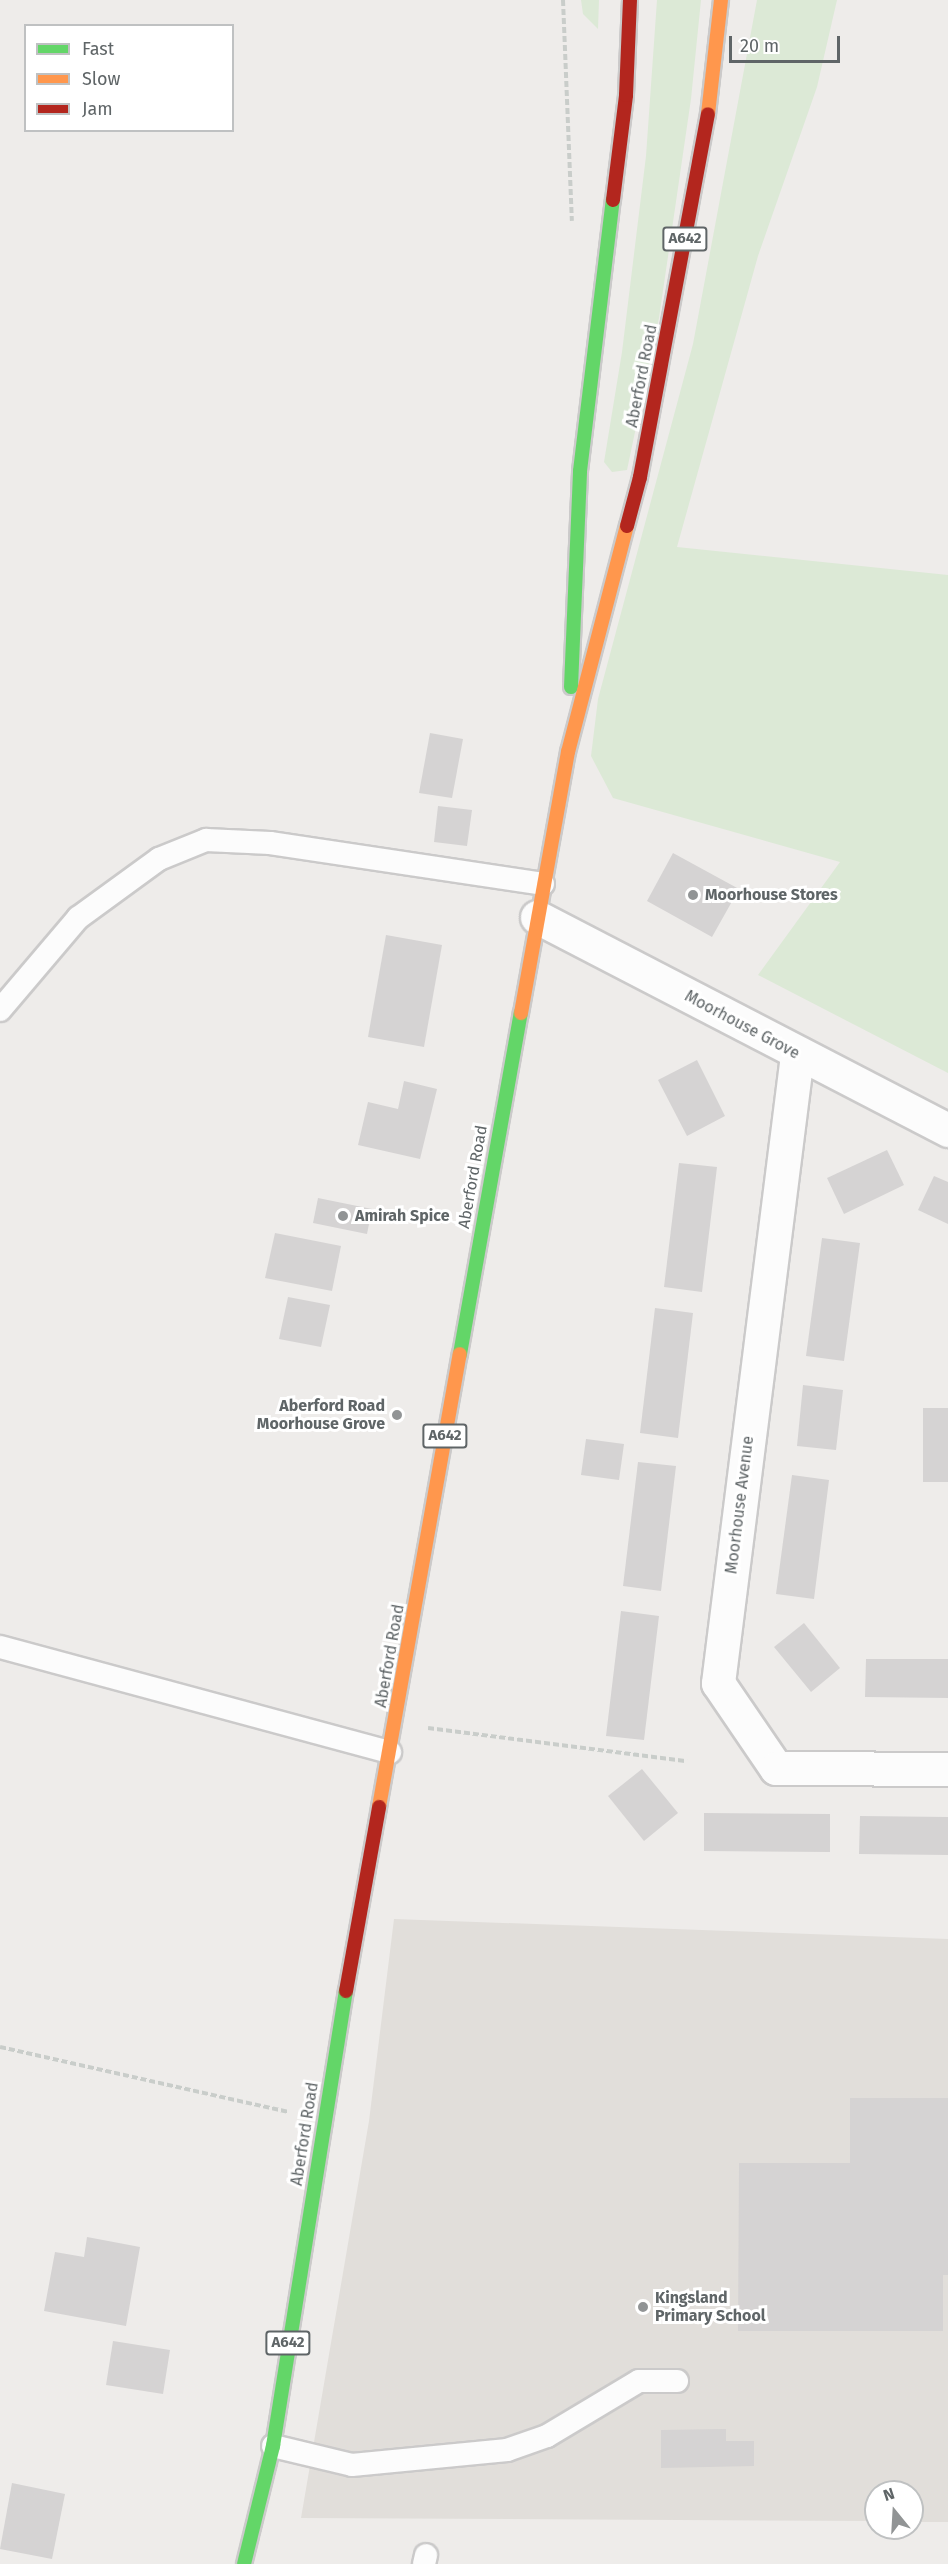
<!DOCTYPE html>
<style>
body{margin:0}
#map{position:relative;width:948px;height:2564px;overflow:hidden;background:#eeecea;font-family:"Fira Sans",sans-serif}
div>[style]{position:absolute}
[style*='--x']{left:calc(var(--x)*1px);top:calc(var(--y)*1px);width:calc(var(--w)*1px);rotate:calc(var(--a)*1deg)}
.education>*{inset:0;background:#e1deda}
.green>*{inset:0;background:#dce9d6}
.building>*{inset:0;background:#d5d3d3}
.path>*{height:4px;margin-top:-2px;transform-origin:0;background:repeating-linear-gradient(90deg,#c9cdca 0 6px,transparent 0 9px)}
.roads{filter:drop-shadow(2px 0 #cbcaca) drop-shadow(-2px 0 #cbcaca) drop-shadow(0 2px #cbcaca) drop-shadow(0 -2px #cbcaca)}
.lane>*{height:22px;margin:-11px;padding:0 11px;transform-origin:11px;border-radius:11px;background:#fcfcfc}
.street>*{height:33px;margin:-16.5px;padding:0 16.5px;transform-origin:16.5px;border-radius:16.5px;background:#fcfcfc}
.fast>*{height:14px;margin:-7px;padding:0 7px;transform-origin:7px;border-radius:7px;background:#63d668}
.slow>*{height:14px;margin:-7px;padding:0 7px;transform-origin:7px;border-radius:7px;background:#ff974d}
.jam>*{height:14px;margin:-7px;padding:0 7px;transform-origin:7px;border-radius:7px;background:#b3261e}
.dots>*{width:16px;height:16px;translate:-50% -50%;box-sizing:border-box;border:3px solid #fff;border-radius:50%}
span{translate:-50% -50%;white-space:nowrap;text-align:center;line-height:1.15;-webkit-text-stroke:6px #fff;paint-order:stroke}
.shield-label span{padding:2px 4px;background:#fff;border:2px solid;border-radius:4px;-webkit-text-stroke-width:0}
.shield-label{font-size:15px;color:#5f6567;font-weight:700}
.street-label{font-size:16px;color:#5f6567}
.poi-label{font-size:16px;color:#5f6567;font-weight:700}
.left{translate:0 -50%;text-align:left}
.right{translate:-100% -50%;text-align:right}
.legend{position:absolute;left:24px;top:24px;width:210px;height:108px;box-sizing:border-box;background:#fff;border:2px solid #bfc1c2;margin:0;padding:8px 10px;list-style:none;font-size:18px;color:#5f6567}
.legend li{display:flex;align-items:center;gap:12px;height:30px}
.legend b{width:30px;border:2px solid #bfc1c2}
.north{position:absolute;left:864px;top:2480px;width:60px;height:60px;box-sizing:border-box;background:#fff;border:2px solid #bfc1c2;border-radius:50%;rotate:342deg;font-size:16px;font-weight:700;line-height:24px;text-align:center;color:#5f6567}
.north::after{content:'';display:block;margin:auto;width:21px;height:27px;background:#919495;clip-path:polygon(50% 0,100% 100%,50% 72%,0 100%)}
.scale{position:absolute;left:729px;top:36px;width:111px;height:27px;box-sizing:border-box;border:3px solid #5f6567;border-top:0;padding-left:8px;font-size:18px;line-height:21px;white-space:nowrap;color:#5f6567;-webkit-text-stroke:4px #fff;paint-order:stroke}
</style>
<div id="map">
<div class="education">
<i style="clip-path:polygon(394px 1919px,948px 1939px,948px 2522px,912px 2522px,912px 2492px,876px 2492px,876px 2521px,301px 2518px,369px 2121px)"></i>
</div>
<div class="green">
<i style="clip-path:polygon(581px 0,599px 0,598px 29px,583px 14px)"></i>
<i style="clip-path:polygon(657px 0,701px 0,691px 99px,659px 318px,627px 470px,612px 472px,604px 462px,622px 352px,646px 156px)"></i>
<i style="clip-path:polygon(757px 0,837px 0,817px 87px,758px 256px,677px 547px,948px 575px,948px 1073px,758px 975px,840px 862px,613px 798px,591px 756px,598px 699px,693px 344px)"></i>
</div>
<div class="building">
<i style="clip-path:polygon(430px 733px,463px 739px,452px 798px,419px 793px)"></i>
<i style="clip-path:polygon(438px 806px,472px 810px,467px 846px,434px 842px)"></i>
<i style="clip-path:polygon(673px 853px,739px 889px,712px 937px,647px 901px)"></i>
<i style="clip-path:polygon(386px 935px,442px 945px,424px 1047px,368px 1037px)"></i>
<i style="clip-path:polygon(697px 1060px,725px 1116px,687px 1136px,658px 1080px)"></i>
<i style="clip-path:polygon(404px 1081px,437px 1089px,420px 1159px,358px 1145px,368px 1102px,398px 1109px)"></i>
<i style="clip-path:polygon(887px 1150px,904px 1185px,844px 1214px,827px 1178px)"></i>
<i style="clip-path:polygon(679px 1163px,717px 1167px,702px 1292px,664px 1287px)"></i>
<i style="clip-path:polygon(934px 1176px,948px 1182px,948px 1224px,918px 1210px)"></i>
<i style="clip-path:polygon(318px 1198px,372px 1209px,367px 1234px,313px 1223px)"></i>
<i style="clip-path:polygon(275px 1233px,341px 1246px,332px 1291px,265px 1278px)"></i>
<i style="clip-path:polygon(822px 1238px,860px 1243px,844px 1361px,806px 1356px)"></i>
<i style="clip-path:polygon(288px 1297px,330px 1305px,321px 1347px,279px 1339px)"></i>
<i style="clip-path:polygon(655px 1308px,693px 1313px,678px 1438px,640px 1433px)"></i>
<i style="clip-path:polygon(803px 1385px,843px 1390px,836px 1450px,797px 1446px)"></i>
<i style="clip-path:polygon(923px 1408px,948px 1408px,948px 1482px,923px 1482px)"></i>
<i style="clip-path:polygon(586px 1439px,624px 1444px,619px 1480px,581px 1475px)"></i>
<i style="clip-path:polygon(638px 1462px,676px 1466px,661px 1591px,623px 1586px)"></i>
<i style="clip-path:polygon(792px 1475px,829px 1480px,814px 1599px,776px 1594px)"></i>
<i style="clip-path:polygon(621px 1611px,659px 1616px,644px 1740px,606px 1736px)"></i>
<i style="clip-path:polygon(804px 1623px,840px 1668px,811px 1692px,774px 1647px)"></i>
<i style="clip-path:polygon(866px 1659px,948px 1659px,948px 1698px,865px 1697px)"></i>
<i style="clip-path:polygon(642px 1769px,678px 1813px,644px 1841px,608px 1796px)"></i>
<i style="clip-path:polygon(704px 1813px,830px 1814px,830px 1852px,704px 1851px)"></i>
<i style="clip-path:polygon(860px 1816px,948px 1817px,948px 1855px,859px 1854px)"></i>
<i style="clip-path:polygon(850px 2098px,948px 2098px,948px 2275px,943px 2275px,943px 2331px,738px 2331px,739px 2163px,850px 2163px)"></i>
<i style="clip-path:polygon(87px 2237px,140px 2247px,126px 2326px,44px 2311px,55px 2252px,84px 2257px)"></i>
<i style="clip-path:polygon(113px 2341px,170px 2350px,163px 2394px,106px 2385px)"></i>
<i style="clip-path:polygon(726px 2429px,726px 2441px,754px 2441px,754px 2466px,661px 2468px,661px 2430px)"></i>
<i style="clip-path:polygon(12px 2483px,65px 2494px,52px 2559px,0 2549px)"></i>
</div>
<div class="path">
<i style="--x:563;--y:0;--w:221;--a:87.7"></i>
<i style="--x:428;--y:1728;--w:261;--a:7.3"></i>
<i style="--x:0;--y:2047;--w:296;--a:12.7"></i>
</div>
<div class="roads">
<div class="lane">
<i style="--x:0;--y:1010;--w:121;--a:-49.7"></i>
<i style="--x:78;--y:918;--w:100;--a:-36.1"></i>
<i style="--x:159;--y:859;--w:51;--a:-22"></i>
<i style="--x:206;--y:840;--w:64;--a:2.7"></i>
<i style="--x:270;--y:843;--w:276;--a:8.5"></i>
<i style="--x:0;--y:1647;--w:404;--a:15.1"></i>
<i style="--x:273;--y:2446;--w:81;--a:13.5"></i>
<i style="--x:352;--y:2465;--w:156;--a:-5.5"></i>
<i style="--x:507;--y:2450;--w:42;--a:-19.3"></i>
<i style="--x:547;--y:2436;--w:107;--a:-30.9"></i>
<i style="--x:639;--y:2381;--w:38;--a:0"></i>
<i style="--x:424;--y:2564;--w:9;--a:-77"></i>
</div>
<div class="street">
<i style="--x:537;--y:917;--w:463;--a:27.4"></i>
<i style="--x:797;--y:1055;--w:633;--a:97.17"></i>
<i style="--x:718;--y:1683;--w:103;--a:55.7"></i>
<i style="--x:776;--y:1768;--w:172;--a:0.3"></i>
</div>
<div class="fast">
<i style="--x:571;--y:687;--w:216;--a:-87.6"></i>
<i style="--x:580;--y:471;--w:273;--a:-83.1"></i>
<i style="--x:460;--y:1354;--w:346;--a:-79.9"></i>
<i style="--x:244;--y:2564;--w:122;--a:-76.2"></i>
<i style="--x:273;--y:2446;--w:461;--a:-80.9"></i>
</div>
<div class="slow">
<i style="--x:708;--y:114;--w:115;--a:-83.5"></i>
<i style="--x:521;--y:1013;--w:265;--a:-79.8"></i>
<i style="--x:568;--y:752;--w:234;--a:-75.4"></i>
<i style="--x:379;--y:1807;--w:460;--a:-79.9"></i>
</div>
<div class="jam">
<i style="--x:613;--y:200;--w:106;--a:-82.9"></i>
<i style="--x:626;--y:95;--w:95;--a:-87.6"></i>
<i style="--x:627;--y:526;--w:51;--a:-75.1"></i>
<i style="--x:640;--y:477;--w:369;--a:-79.4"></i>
<i style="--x:346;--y:1991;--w:187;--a:-79.8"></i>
</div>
</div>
<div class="dots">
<i style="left:693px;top:895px;background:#919495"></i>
<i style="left:343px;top:1216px;background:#919495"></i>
<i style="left:397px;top:1415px;background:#919495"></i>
<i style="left:643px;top:2307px;background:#919495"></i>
</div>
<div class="shield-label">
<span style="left:685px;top:239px">A642</span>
<span style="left:445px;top:1436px">A642</span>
<span style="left:288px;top:2343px">A642</span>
</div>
<div class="street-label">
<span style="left:642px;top:376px;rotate:-79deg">Aberford Road</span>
<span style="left:742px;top:1025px;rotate:28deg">Moorhouse Grove</span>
<span style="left:473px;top:1177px;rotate:-80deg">Aberford Road</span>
<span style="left:740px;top:1505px;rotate:-83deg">Moorhouse Avenue</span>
<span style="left:390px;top:1656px;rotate:-80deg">Aberford Road</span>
<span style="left:305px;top:2134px;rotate:-81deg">Aberford Road</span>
</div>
<div class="poi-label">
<span class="left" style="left:705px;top:895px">Moorhouse Stores</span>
<span class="left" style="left:355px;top:1216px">Amirah Spice</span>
<span class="right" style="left:385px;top:1415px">Aberford Road<br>Moorhouse Grove</span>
<span class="left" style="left:655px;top:2307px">Kingsland<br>Primary School</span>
</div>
<ul class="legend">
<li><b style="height:8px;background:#63d668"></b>Fast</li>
<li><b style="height:8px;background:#ff974d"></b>Slow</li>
<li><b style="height:8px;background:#b3261e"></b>Jam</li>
</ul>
<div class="north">N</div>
<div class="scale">20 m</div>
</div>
